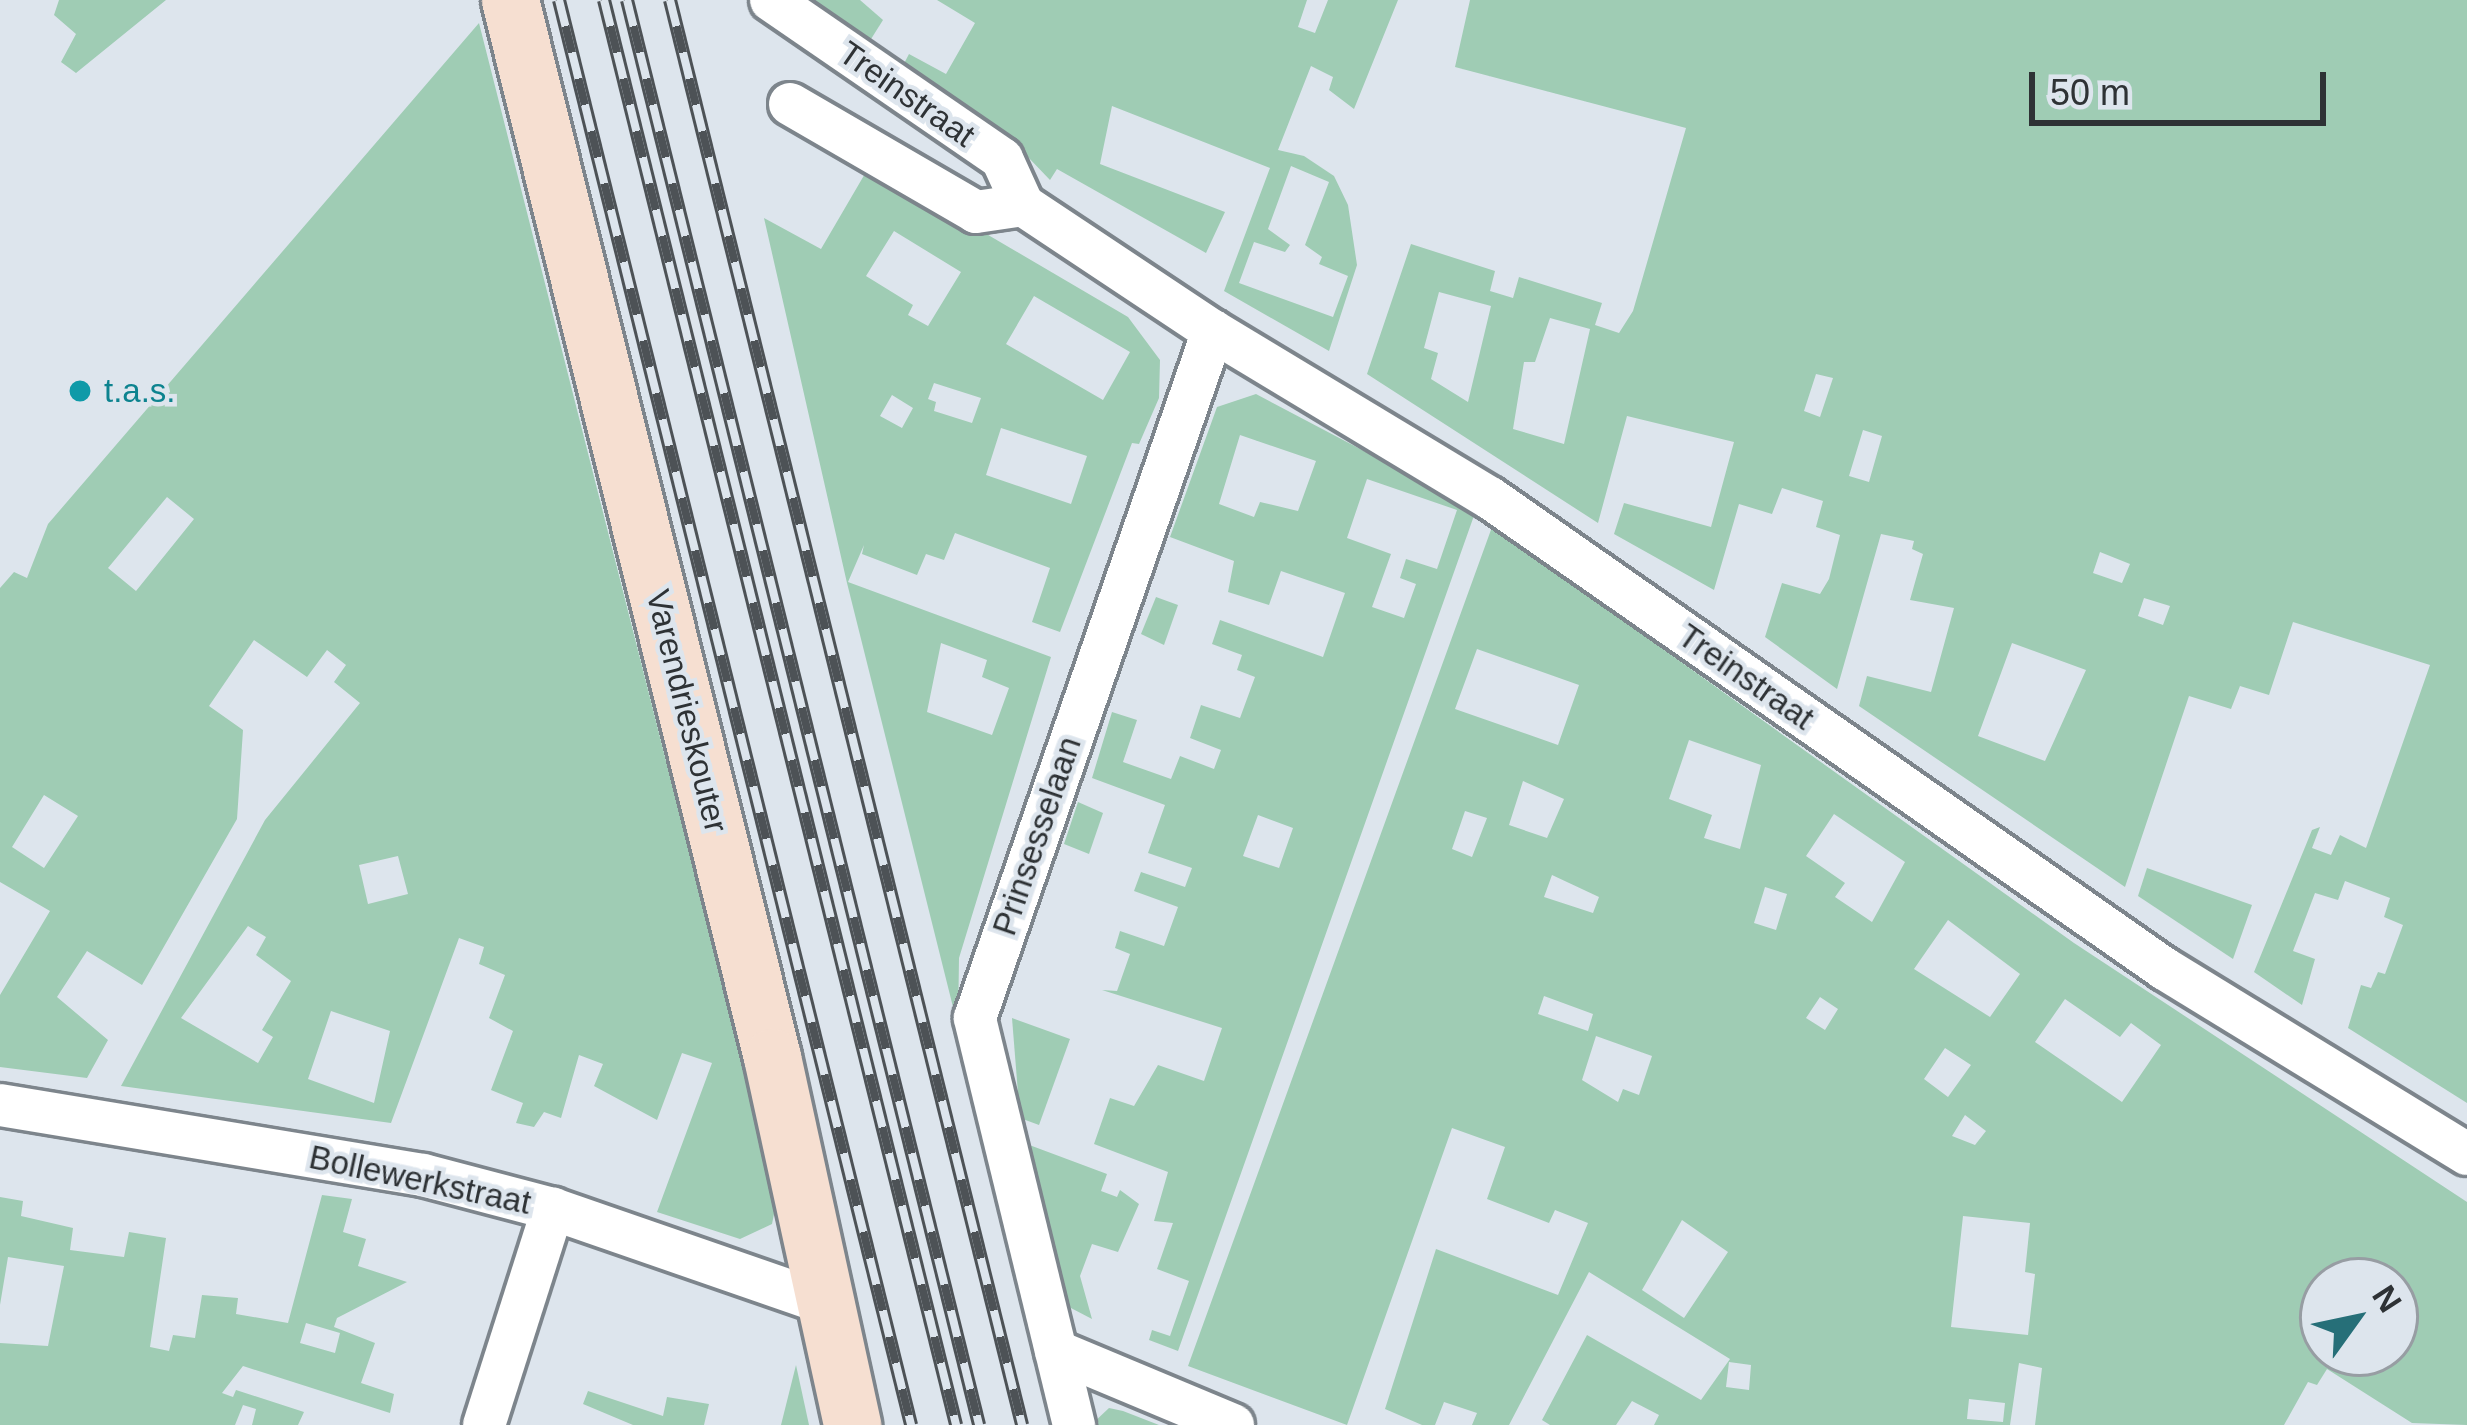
<!DOCTYPE html>
<style>
body{margin:0}
#map{position:relative;width:2467px;height:1425px;overflow:hidden;background:#dde5ed;font-family:Arial,sans-serif}
div>[style]{position:absolute}
[style*='--x']{left:calc(var(--x)*1px);top:calc(var(--y)*1px);width:calc(var(--w)*1px);rotate:calc(var(--a)*1deg)}
.green>*{inset:0;background:#9fccb4}
.roads{filter:drop-shadow(3px 0 #7d858c) drop-shadow(-3px 0 #7d858c) drop-shadow(0 3px #7d858c) drop-shadow(0 -3px #7d858c)}
.street>*{height:42px;margin:-21px;padding:0 21px;transform-origin:21px;border-radius:21px;background:#fff}
.secondary>*{height:57px;margin:-28.5px;padding:0 28.5px;transform-origin:28.5px;border-radius:28.5px;background:#f6dfd1}
.rail>*{height:14px;margin-top:-7px;transform-origin:0;background:repeating-linear-gradient(90deg,#dde5ed 0 27px,#4d5256 0 54px);box-sizing:border-box;border-block:3px solid #4d5256}
.dots>*{width:33px;height:33px;translate:-50% -50%;box-sizing:border-box;border:6px solid #dde5ed;border-radius:50%}
span{translate:-50% -50%;white-space:nowrap;text-align:center;line-height:1.15;-webkit-text-stroke:9px #dde5ed;paint-order:stroke}
.street-label{font-size:33px;color:#2e3235}
.culture-label{font-size:33px;color:#0d838f}
.left{translate:0 -50%;text-align:left}
.north{position:absolute;left:2299px;top:1257px;width:120px;height:120px;box-sizing:border-box;background:#dde5ed;border:3px solid #979da3;border-radius:50%;rotate:57deg;font-size:33px;font-weight:700;line-height:48px;text-align:center;color:#2e3235}
.north::after{content:'';display:block;margin:auto;width:42px;height:54px;background:#266f78;clip-path:polygon(50% 0,100% 100%,50% 72%,0 100%)}
.scale{position:absolute;left:2029px;top:72px;width:297px;height:54px;box-sizing:border-box;border:6px solid #2e3235;border-top:0;padding-left:15px;font-size:36px;line-height:42px;white-space:nowrap;color:#2e3235;-webkit-text-stroke:9px #dde5ed;paint-order:stroke}
</style>
<div id="map">
<div class="green">
<i style="clip-path:polygon(59px 0,166px 0,76px 73px,61px 62px,76px 34px,54px 15px)"></i>
<i style="clip-path:polygon(796px 0,860px 0,883px 20px,866px 47px)"></i>
<i style="clip-path:polygon(evenodd,937px 0,1307px 0,1298px 27px,1315px 33px,1328px 0,1398px 0,1354px 109px,1329px 90px,1333px 77px,1311px 66px,1278px 150px,1304px 156px,1334px 176px,1348px 205px,1357px 265px,1329px 351px,1224px 291px,1270px 168px,1112px 106px,1100px 164px,1225px 212px,1206px 253px,1057px 169px,1050px 180px,1027px 156px,898px 75px,909px 54px,946px 74px,975px 23px,937px 0,1291px 166px,1329px 182px,1305px 245px,1322px 257px,1319px 264px,1348px 276px,1333px 317px,1239px 283px,1254px 242px,1285px 252px,1290px 245px,1268px 229px,1291px 166px)"></i>
<i style="clip-path:polygon(evenodd,1470px 0,2467px 0,2467px 1103px,2348px 1028px,2361px 985px,2371px 988px,2378px 972px,2385px 974px,2403px 925px,2384px 917px,2390px 898px,2345px 881px,2338px 900px,2315px 893px,2293px 951px,2315px 959px,2302px 1005px,2254px 972px,2312px 830px,2320px 827px,2312px 848px,2331px 855px,2340px 835px,2366px 848px,2430px 665px,2293px 622px,2269px 695px,2240px 686px,2231px 709px,2189px 696px,2125px 887px,1859px 706px,1867px 676px,1931px 692px,1954px 608px,1910px 600px,1923px 554px,1912px 549px,1914px 541px,1881px 534px,1837px 689px,1765px 637px,1782px 583px,1820px 594px,1829px 579px,1840px 535px,1816px 527px,1823px 501px,1782px 488px,1772px 514px,1739px 504px,1714px 590px,1614px 534px,1624px 503px,1711px 527px,1734px 442px,1627px 416px,1598px 523px,1367px 374px,1411px 244px,1495px 271px,1490px 291px,1513px 298px,1519px 277px,1602px 303px,1595px 325px,1619px 333px,1633px 311px,1686px 128px,1455px 67px,1470px 0,1439px 292px,1491px 306px,1468px 402px,1431px 379px,1438px 353px,1424px 348px,1439px 292px,1470px 0,1550px 318px,1590px 329px,1564px 444px,1513px 429px,1524px 362px,1535px 362px,1550px 318px,1470px 0,1816px 374px,1833px 378px,1820px 417px,1804px 411px,1816px 374px,1470px 0,1863px 430px,1882px 436px,1869px 482px,1849px 476px,1863px 430px,1470px 0,2100px 552px,2130px 564px,2122px 583px,2093px 573px,2100px 552px,1470px 0,2144px 598px,2170px 606px,2163px 625px,2138px 616px,2144px 598px,1470px 0,2012px 643px,2086px 670px,2045px 761px,1978px 736px,2012px 643px)"></i>
<i style="clip-path:polygon(evenodd,479px 23px,777px 1199px,772px 1224px,740px 1239px,657px 1212px,712px 1063px,682px 1053px,657px 1120px,594px 1086px,603px 1064px,579px 1055px,561px 1118px,544px 1112px,534px 1127px,516px 1123px,523px 1103px,491px 1090px,513px 1031px,489px 1018px,505px 975px,479px 964px,484px 947px,459px 938px,391px 1123px,121px 1086px,265px 820px,360px 703px,334px 682px,346px 665px,327px 650px,307px 677px,254px 640px,209px 706px,243px 730px,237px 819px,142px 985px,87px 951px,57px 997px,108px 1040px,87px 1078px,0 1067px,0 995px,50px 911px,0 882px,0 588px,14px 572px,27px 578px,48px 524px,479px 23px,167px 497px,194px 519px,136px 591px,108px 568px,167px 497px,479px 23px,44px 795px,78px 816px,44px 868px,12px 847px,44px 795px,479px 23px,398px 856px,408px 894px,368px 904px,359px 865px,398px 856px,479px 23px,248px 926px,266px 937px,256px 955px,291px 981px,262px 1030px,273px 1037px,258px 1063px,181px 1018px,248px 926px,479px 23px,331px 1011px,390px 1031px,374px 1103px,308px 1079px,331px 1011px)"></i>
<i style="clip-path:polygon(evenodd,840px 148px,1128px 317px,1160px 360px,1159px 398px,1139px 444px,1132px 443px,1060px 632px,1032px 622px,1050px 568px,955px 533px,944px 560px,926px 554px,917px 575px,862px 554px,864px 545px,848px 582px,1051px 657px,959px 958px,958px 1027px,847px 583px,764px 218px,821px 249px,866px 172px,840px 148px,894px 231px,961px 272px,928px 326px,908px 315px,913px 305px,866px 276px,894px 231px,840px 148px,1034px 296px,1130px 352px,1103px 400px,1006px 344px,1034px 296px,840px 148px,934px 383px,981px 398px,972px 423px,934px 411px,936px 402px,928px 399px,934px 383px,840px 148px,892px 395px,913px 408px,902px 428px,880px 416px,892px 395px,840px 148px,1001px 428px,1087px 456px,1071px 504px,986px 475px,1001px 428px,840px 148px,941px 643px,987px 660px,982px 677px,1009px 688px,992px 735px,927px 712px,941px 643px)"></i>
<i style="clip-path:polygon(evenodd,1256px 394px,1476px 510px,1178px 1351px,1149px 1340px,1152px 1330px,1170px 1336px,1189px 1281px,1157px 1269px,1173px 1223px,1154px 1221px,1168px 1172px,1094px 1144px,1110px 1098px,1134px 1106px,1158px 1065px,1204px 1081px,1222px 1028px,1102px 990px,1117px 991px,1130px 954px,1115px 948px,1120px 931px,1164px 946px,1178px 907px,1134px 891px,1141px 872px,1185px 887px,1192px 868px,1148px 853px,1165px 805px,1092px 778px,1112px 712px,1137px 720px,1123px 762px,1171px 779px,1180px 756px,1214px 769px,1221px 750px,1190px 738px,1201px 705px,1240px 718px,1255px 677px,1237px 670px,1242px 655px,1212px 644px,1220px 620px,1323px 657px,1345px 593px,1281px 571px,1269px 605px,1228px 592px,1234px 561px,1170px 537px,1217px 407px,1256px 394px,1240px 435px,1316px 461px,1298px 511px,1260px 502px,1254px 517px,1219px 504px,1240px 435px,1256px 394px,1367px 479px,1457px 510px,1437px 569px,1406px 559px,1400px 578px,1416px 584px,1404px 618px,1372px 607px,1391px 554px,1347px 538px,1367px 479px,1256px 394px,1258px 815px,1293px 828px,1279px 868px,1243px 856px,1258px 815px)"></i>
<i style="clip-path:polygon(evenodd,1492px 527px,2074px 943px,2467px 1202px,2467px 1425px,2412px 1423px,2327px 1369px,2317px 1385px,2308px 1382px,2284px 1425px,2035px 1425px,2042px 1368px,2019px 1363px,2010px 1425px,1654px 1425px,1659px 1415px,1632px 1401px,1616px 1425px,1550px 1425px,1542px 1420px,1587px 1335px,1701px 1400px,1730px 1359px,1589px 1272px,1509px 1425px,1472px 1425px,1477px 1413px,1444px 1402px,1435px 1425px,1422px 1425px,1385px 1409px,1436px 1249px,1558px 1295px,1588px 1223px,1555px 1210px,1549px 1223px,1487px 1199px,1505px 1147px,1452px 1128px,1347px 1425px,1188px 1366px,1492px 527px,1477px 649px,1579px 685px,1558px 745px,1455px 709px,1477px 649px,1492px 527px,1689px 740px,1761px 765px,1740px 849px,1704px 838px,1712px 815px,1669px 799px,1689px 740px,1492px 527px,1523px 781px,1564px 799px,1547px 838px,1509px 825px,1523px 781px,1492px 527px,1465px 811px,1487px 818px,1472px 857px,1452px 849px,1465px 811px,1492px 527px,1834px 814px,1905px 862px,1872px 922px,1835px 897px,1845px 883px,1806px 856px,1834px 814px,1492px 527px,1552px 875px,1599px 897px,1593px 913px,1544px 897px,1552px 875px,1492px 527px,1765px 887px,1787px 894px,1776px 930px,1754px 923px,1765px 887px,1492px 527px,1948px 920px,2020px 974px,1990px 1017px,1914px 969px,1948px 920px,1492px 527px,1544px 996px,1593px 1014px,1588px 1031px,1538px 1014px,1544px 996px,1492px 527px,1820px 997px,1838px 1009px,1825px 1030px,1806px 1018px,1820px 997px,1492px 527px,2065px 999px,2120px 1037px,2131px 1023px,2161px 1045px,2122px 1102px,2035px 1042px,2065px 999px,1492px 527px,1596px 1036px,1652px 1056px,1639px 1095px,1623px 1089px,1618px 1102px,1582px 1080px,1596px 1036px,1492px 527px,1945px 1048px,1971px 1065px,1948px 1097px,1924px 1079px,1945px 1048px,1492px 527px,1965px 1115px,1986px 1131px,1975px 1145px,1952px 1136px,1965px 1115px,1492px 527px,1963px 1216px,2030px 1223px,2025px 1272px,2035px 1274px,2028px 1335px,1951px 1327px,1963px 1216px,1492px 527px,1682px 1220px,1728px 1252px,1684px 1318px,1642px 1290px,1682px 1220px,1492px 527px,2323px 1281px,2395px 1281px,2395px 1353px,2323px 1353px,2323px 1281px,1492px 527px,1729px 1362px,1751px 1365px,1749px 1390px,1726px 1387px,1729px 1362px,1492px 527px,1969px 1399px,2005px 1403px,2003px 1422px,1967px 1419px,1969px 1399px)"></i>
<i style="clip-path:polygon(1156px 597px,1178px 605px,1164px 645px,1141px 634px)"></i>
<i style="clip-path:polygon(1078px 802px,1103px 813px,1089px 854px,1064px 844px)"></i>
<i style="clip-path:polygon(2147px 868px,2252px 905px,2233px 959px,2138px 896px)"></i>
<i style="clip-path:polygon(1012px 1018px,1070px 1039px,1039px 1125px,1020px 1118px)"></i>
<i style="clip-path:polygon(1024px 1143px,1107px 1174px,1101px 1191px,1117px 1197px,1120px 1190px,1139px 1204px,1118px 1252px,1092px 1244px,1080px 1276px,1092px 1319px,1069px 1307px)"></i>
<i style="clip-path:polygon(evenodd,322px 1195px,352px 1199px,343px 1232px,366px 1239px,358px 1266px,407px 1282px,337px 1318px,334px 1327px,375px 1343px,361px 1383px,394px 1394px,390px 1413px,243px 1366px,222px 1393px,233px 1397px,236px 1390px,304px 1412px,298px 1425px,252px 1425px,256px 1409px,243px 1405px,235px 1425px,0 1425px,0 1343px,48px 1346px,64px 1266px,8px 1257px,0 1305px,0 1197px,23px 1201px,21px 1216px,73px 1228px,70px 1250px,124px 1257px,129px 1232px,166px 1238px,150px 1347px,169px 1351px,173px 1335px,195px 1338px,202px 1295px,238px 1298px,236px 1314px,288px 1323px,322px 1195px,306px 1323px,340px 1333px,335px 1353px,300px 1343px,306px 1323px)"></i>
<i style="clip-path:polygon(796px 1365px,809px 1425px,781px 1425px)"></i>
<i style="clip-path:polygon(588px 1391px,663px 1416px,667px 1397px,709px 1404px,704px 1425px,633px 1425px,583px 1404px)"></i>
<i style="clip-path:polygon(1109px 1408px,1123px 1411px,1159px 1425px,1091px 1425px)"></i>
</div>
<div class="roads">
<div class="street">
<i style="--x:771;--y:0;--w:280;--a:34.5"></i>
<i style="--x:1002;--y:159;--w:51;--a:65.5"></i>
<i style="--x:1023;--y:205;--w:228;--a:33.6"></i>
<i style="--x:1213;--y:331;--w:323;--a:31.1"></i>
<i style="--x:1490;--y:498;--w:823;--a:34.91"></i>
<i style="--x:2165;--y:969;--w:354;--a:31.5"></i>
<i style="--x:790;--y:104;--w:215;--a:30.1"></i>
<i style="--x:976;--y:212;--w:48;--a:-8.5"></i>
<i style="--x:0;--y:1105;--w:429;--a:9.4"></i>
<i style="--x:423;--y:1175;--w:134;--a:14.7"></i>
<i style="--x:553;--y:1209;--w:291;--a:19.1"></i>
<i style="--x:1056;--y:1351;--w:192;--a:22.7"></i>
<i style="--x:484;--y:1425;--w:227;--a:-72.3"></i>
<i style="--x:1074;--y:1425;--w:419;--a:-103.7"></i>
<i style="--x:975;--y:1018;--w:727;--a:-70.89"></i>
</div>
<div class="secondary">
<i style="--x:510;--y:0;--w:1089;--a:76.08"></i>
<i style="--x:772;--y:1057;--w:377;--a:77.7"></i>
</div>
</div>
<div class="rail">
<i style="--x:559;--y:0;--w:1468;--a:76.12"></i>
<i style="--x:604;--y:0;--w:1468;--a:76.12"></i>
<i style="--x:627;--y:0;--w:1468;--a:76.12"></i>
<i style="--x:670;--y:0;--w:1468;--a:76.12"></i>
</div>
<div class="dots">
<i style="left:80px;top:391px;background:#0f9aa8"></i>
</div>
<div class="street-label">
<span style="left:907px;top:94px;rotate:35deg">Treinstraat</span>
<span style="left:1746px;top:677px;rotate:35deg">Treinstraat</span>
<span style="left:687px;top:711px;rotate:76deg">Varendrieskouter</span>
<span style="left:1037px;top:836px;rotate:-71deg">Prinsesselaan</span>
<span style="left:420px;top:1180px;rotate:12deg">Bollewerkstraat</span>
</div>
<div class="culture-label">
<span class="left" style="left:104px;top:391px">t.a.s.</span>
</div>
<div class="north">N</div>
<div class="scale">50 m</div>
</div>
